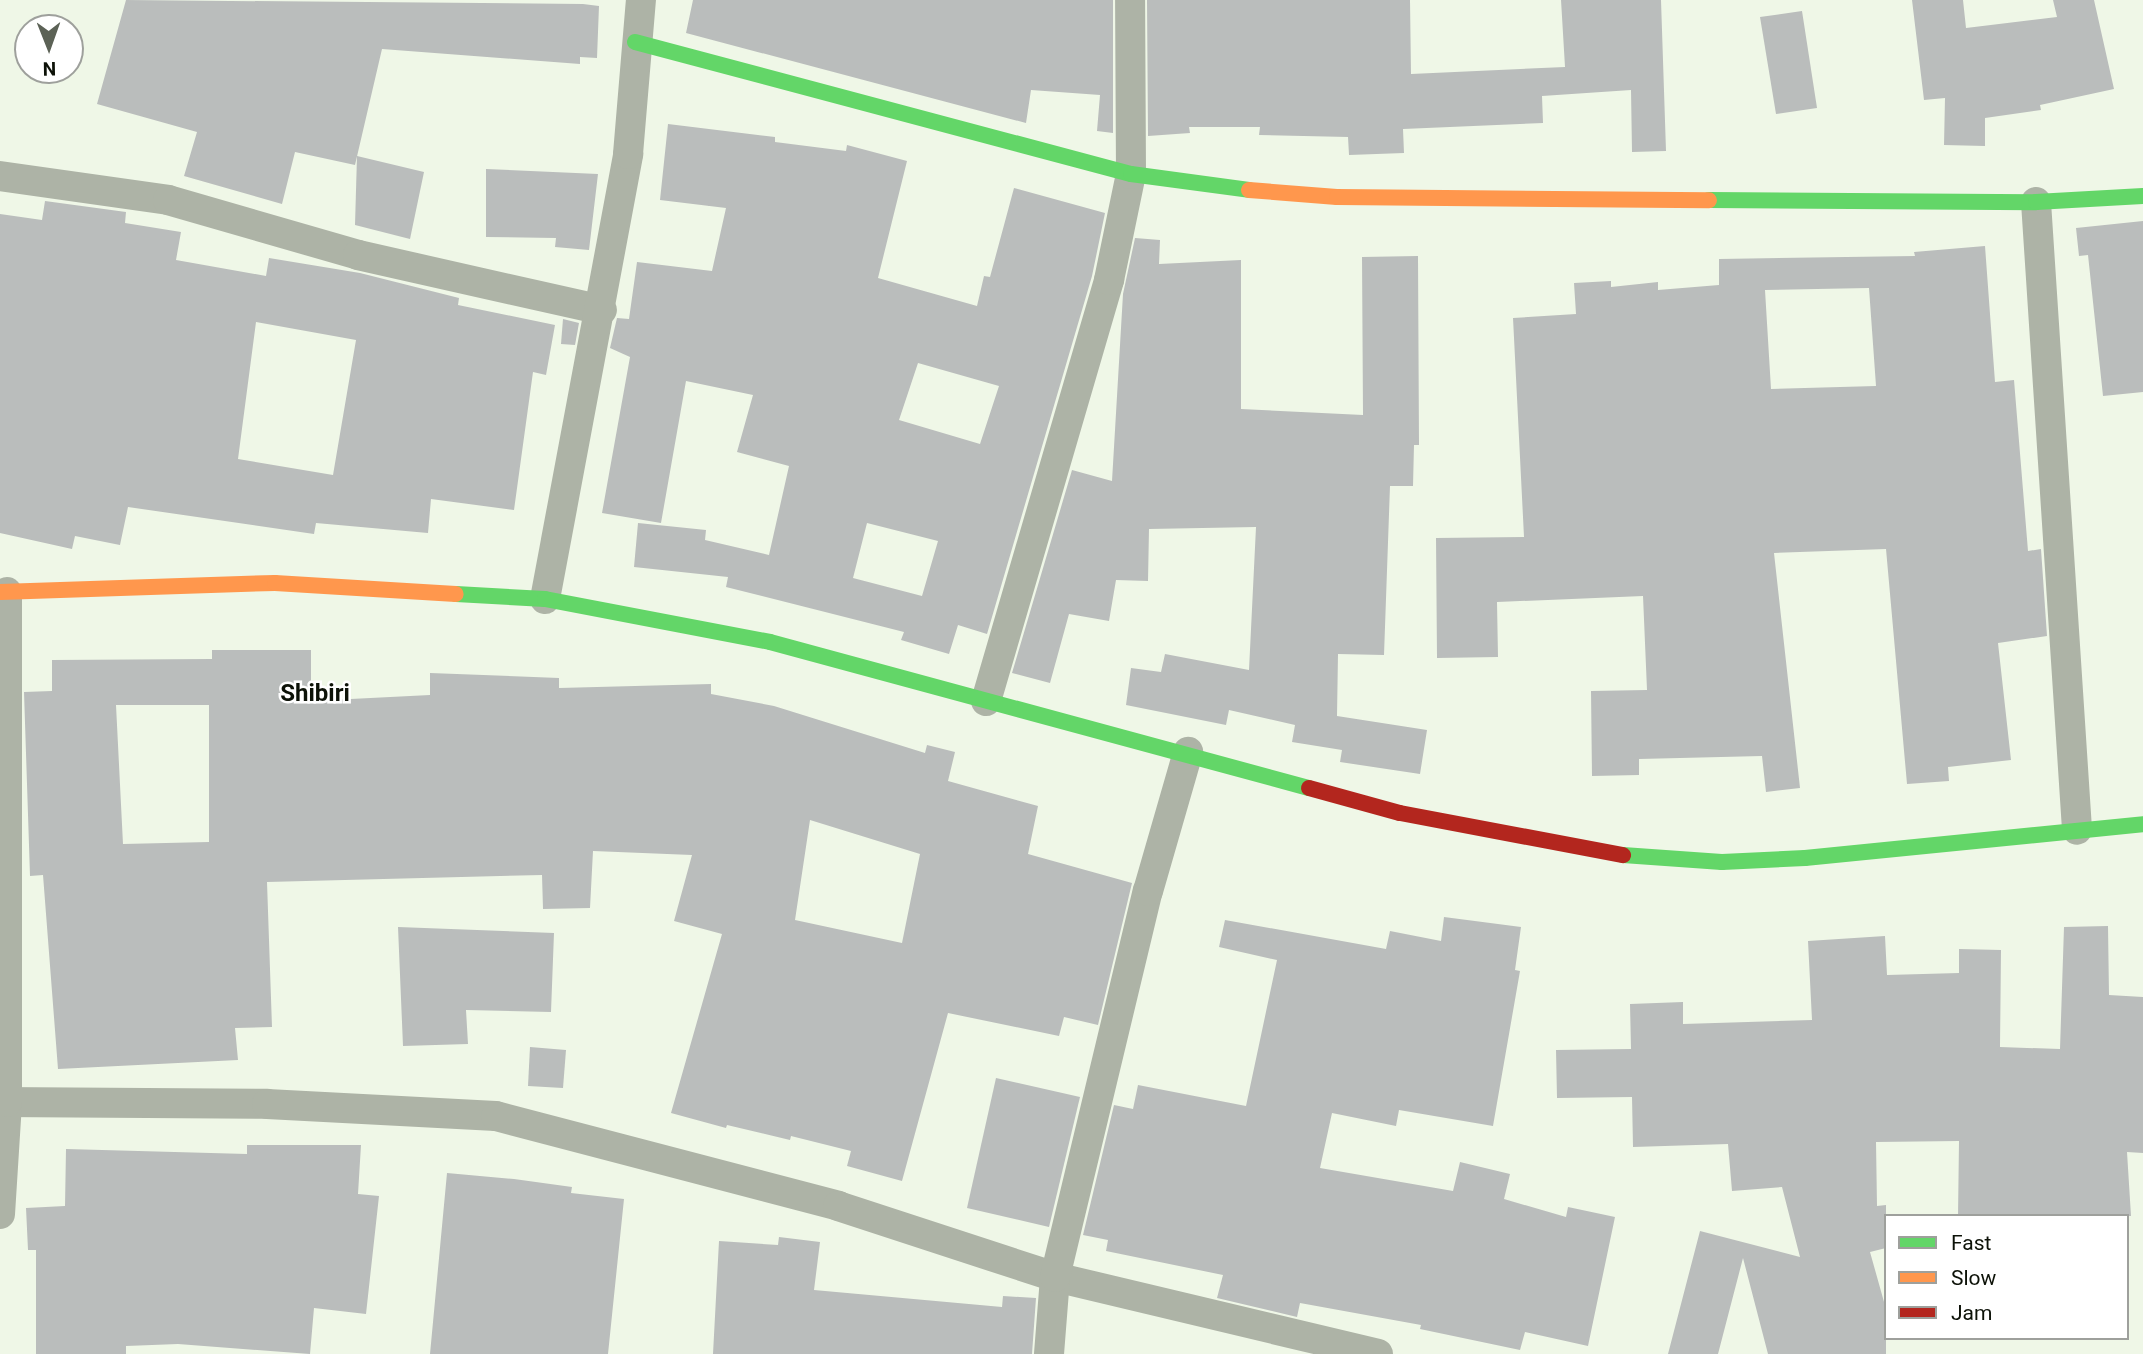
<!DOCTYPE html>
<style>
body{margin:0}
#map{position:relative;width:2143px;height:1354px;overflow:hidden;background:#eff7e7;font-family:Roboto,sans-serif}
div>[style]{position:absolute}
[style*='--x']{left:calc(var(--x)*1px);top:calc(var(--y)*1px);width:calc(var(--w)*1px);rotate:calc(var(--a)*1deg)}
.building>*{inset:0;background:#babdbc}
.street>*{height:30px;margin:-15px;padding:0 15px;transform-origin:15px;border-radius:15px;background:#adb3a6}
.fast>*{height:16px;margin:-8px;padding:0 8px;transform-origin:8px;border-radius:8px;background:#63d668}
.slow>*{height:16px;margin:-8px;padding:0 8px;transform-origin:8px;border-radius:8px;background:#ff974d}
.jam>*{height:16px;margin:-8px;padding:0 8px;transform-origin:8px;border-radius:8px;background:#b3261e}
span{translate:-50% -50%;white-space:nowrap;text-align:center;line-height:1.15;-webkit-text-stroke:5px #fff;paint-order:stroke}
.neighbourhood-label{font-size:24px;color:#0d1208;font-weight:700}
.legend{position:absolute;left:1884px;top:1214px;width:245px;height:126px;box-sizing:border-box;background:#fff;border:2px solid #9ea09c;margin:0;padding:9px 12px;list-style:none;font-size:21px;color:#0d1208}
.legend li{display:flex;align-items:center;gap:14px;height:35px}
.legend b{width:35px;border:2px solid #9ea09c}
.north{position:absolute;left:14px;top:14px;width:70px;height:70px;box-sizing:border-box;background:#fff;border:2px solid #9ea09c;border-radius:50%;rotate:179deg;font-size:19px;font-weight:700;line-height:28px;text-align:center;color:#0d1208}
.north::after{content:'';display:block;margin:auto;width:24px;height:32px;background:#5c6256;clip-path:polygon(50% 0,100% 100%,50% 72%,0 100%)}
</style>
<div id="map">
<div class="building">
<i style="clip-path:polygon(126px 0,583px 4px,599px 6px,597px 58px,580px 57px,580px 64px,382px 49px,355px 165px,295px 152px,282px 204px,184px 176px,197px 132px,97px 104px)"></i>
<i style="clip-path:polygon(693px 0,1113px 0,1113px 133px,1097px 131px,1100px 95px,1031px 90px,1026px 123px,686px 33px)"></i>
<i style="clip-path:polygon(1147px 0,1410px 0,1411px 74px,1565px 67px,1561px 0,1661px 0,1666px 151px,1632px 152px,1631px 90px,1542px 96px,1543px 123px,1403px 129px,1404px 153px,1349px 155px,1348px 137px,1259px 135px,1260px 127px,1189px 127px,1190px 133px,1148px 136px)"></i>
<i style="clip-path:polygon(1912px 0,1963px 0,1966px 28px,2057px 17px,2053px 0,2094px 0,2114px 89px,2040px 105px,2041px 110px,1985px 118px,1985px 146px,1944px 145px,1945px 98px,1924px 100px)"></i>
<i style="clip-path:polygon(1802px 11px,1817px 108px,1776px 114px,1760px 17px)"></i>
<i style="clip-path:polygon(evenodd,668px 124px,775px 137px,775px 142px,846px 151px,847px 145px,907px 161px,878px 278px,977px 306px,984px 276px,990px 277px,1014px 188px,1105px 213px,1092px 276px,987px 634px,958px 625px,949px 654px,901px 640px,904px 632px,726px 587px,728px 577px,634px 567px,638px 523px,706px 530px,705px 540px,769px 555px,789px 466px,737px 452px,753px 395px,686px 381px,661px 523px,602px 513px,630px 357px,610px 348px,617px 318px,629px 319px,637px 262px,712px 271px,726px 208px,660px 200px,668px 124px,918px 363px,999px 386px,980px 444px,899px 420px,918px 363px,668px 124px,867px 523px,938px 541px,922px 596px,853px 578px,867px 523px)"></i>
<i style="clip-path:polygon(357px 156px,424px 172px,410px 239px,355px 225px)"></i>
<i style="clip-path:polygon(486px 169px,598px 174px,589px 250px,555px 247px,556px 238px,486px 237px)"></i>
<i style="clip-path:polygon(evenodd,45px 201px,126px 212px,125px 223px,181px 232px,176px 260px,266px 276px,269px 258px,360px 273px,459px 298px,458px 305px,555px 325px,546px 375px,533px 372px,514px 510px,431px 499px,428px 533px,316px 523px,314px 534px,128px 507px,120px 545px,75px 536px,72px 549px,0 533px,0 214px,42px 220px,45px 201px,256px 322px,356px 340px,333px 475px,238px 459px,256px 322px)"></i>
<i style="clip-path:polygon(2143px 221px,2143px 392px,2103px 396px,2088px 255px,2079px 256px,2076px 228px)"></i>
<i style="clip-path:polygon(1135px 238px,1160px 240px,1159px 264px,1241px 260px,1241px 409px,1363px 415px,1362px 257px,1418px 256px,1419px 445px,1414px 445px,1413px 486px,1390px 486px,1384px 655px,1338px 654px,1337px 716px,1427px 730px,1420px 774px,1340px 762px,1342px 750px,1292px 742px,1295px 725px,1229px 710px,1226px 725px,1126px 705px,1131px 668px,1161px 672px,1165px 654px,1249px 670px,1256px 527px,1149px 529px,1148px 581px,1116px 580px,1109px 621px,1069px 614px,1050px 683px,1012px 673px,1072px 470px,1112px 481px,1123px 294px)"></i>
<i style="clip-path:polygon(evenodd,1985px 246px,1995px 382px,2014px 380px,2028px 551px,2041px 549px,2047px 636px,1998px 643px,2011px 760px,1948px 767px,1949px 781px,1907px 784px,1886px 549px,1774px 553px,1800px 788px,1766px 792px,1762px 756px,1639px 759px,1639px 775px,1592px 776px,1591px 691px,1647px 690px,1643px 596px,1497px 602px,1498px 657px,1437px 658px,1436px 538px,1524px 537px,1513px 318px,1576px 314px,1574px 283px,1611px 281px,1611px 287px,1658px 282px,1658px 290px,1719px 285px,1719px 259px,1915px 256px,1914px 252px,1985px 246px,1869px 288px,1876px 386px,1771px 389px,1765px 290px,1869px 288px)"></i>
<i style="clip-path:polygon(563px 319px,579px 323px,575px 345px,561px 344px)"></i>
<i style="clip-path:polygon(evenodd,212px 650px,311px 650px,311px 701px,430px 695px,430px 673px,559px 678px,559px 688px,711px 684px,711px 694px,774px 706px,925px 753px,927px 745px,955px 752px,948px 781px,1038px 806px,1028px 854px,1132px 883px,1098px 1025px,1064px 1017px,1059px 1036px,948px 1013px,902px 1181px,847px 1166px,851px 1151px,791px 1136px,790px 1140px,727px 1125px,726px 1128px,671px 1113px,722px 934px,674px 921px,692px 855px,593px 851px,590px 908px,543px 909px,542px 875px,267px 882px,272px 1027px,235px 1028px,238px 1060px,58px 1069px,43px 875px,30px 876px,24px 692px,52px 691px,52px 660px,212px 659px,212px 650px,116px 705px,209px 705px,209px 842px,123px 844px,116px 705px,212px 650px,810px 820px,920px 854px,902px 943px,795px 920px,810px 820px)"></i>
<i style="clip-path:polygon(1444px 917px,1521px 927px,1515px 970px,1520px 971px,1493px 1126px,1399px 1110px,1396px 1126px,1332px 1113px,1320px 1168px,1453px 1191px,1460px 1162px,1510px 1174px,1504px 1199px,1566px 1217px,1568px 1207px,1615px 1217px,1588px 1346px,1525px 1332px,1520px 1350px,1420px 1329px,1421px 1325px,1300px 1303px,1297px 1317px,1217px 1298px,1223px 1275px,1106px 1251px,1108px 1240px,1083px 1235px,1114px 1105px,1133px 1109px,1138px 1085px,1246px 1106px,1277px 960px,1219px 947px,1225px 920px,1386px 949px,1390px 931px,1441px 941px)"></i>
<i style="clip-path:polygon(2108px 926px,2109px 995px,2143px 997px,2143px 1153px,2127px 1152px,2131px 1216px,1958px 1216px,1959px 1141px,1876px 1142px,1877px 1206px,1886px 1205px,1886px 1248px,1870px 1252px,1886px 1309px,1886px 1354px,1768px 1354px,1743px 1258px,1718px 1354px,1668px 1354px,1700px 1231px,1800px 1257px,1782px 1187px,1732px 1191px,1728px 1144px,1633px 1147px,1632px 1097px,1557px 1098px,1556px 1050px,1631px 1049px,1630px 1004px,1683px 1002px,1683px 1024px,1812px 1020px,1808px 941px,1885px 936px,1887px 975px,1959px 973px,1959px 949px,2001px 950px,2000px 1047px,2060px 1049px,2064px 927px)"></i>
<i style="clip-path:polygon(398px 927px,554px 933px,551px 1012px,466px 1010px,468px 1044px,403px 1046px)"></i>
<i style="clip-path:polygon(530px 1047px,566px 1050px,563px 1088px,528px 1086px)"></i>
<i style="clip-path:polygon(996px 1078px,1080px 1097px,1049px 1227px,967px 1208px)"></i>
<i style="clip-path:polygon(247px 1145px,361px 1145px,358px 1194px,379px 1196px,366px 1314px,314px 1308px,310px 1354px,178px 1344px,126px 1346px,126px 1354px,36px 1354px,36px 1250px,28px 1250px,26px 1208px,65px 1206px,66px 1149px,247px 1154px)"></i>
<i style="clip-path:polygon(447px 1173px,514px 1179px,572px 1187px,571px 1193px,624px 1199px,608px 1354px,430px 1354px)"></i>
<i style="clip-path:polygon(779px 1237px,820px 1242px,814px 1290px,1002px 1307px,1003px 1296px,1036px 1298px,1032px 1354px,713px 1354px,719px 1241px,778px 1245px)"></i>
</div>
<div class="street">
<i style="--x:0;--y:176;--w:170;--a:8.1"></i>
<i style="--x:168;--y:200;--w:198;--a:16.1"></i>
<i style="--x:358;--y:255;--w:250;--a:12.7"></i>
<i style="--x:2036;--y:202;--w:629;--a:86.26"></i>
<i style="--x:545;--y:599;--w:453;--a:-79.4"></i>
<i style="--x:628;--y:154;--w:155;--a:-85.2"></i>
<i style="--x:986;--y:701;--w:439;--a:-73.7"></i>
<i style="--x:1109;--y:280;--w:108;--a:-78.3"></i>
<i style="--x:1131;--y:174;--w:174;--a:-90.3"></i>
<i style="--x:0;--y:1102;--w:267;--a:0.4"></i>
<i style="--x:267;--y:1104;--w:229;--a:3"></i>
<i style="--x:496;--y:1116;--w:354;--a:14.7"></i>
<i style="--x:838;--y:1206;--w:228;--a:18.1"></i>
<i style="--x:1055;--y:1277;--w:332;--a:13.4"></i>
<i style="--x:0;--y:1214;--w:112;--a:-86.4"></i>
<i style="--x:7;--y:1102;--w:510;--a:-90"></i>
<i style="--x:1049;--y:1354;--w:77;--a:-85.5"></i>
<i style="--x:1055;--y:1277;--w:397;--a:-76.5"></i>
<i style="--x:1148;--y:891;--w:145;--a:-73.9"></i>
</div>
<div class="fast">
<i style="--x:635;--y:42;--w:513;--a:14.9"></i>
<i style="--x:1131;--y:174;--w:119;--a:7.7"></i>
<i style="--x:1709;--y:200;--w:327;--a:0.4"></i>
<i style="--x:2036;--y:202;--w:107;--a:-3.2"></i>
<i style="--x:456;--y:594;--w:89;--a:3.2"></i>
<i style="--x:545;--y:599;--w:229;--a:10.8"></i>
<i style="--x:770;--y:642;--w:558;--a:15.16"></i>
<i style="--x:1623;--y:855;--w:99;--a:4"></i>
<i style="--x:1722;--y:862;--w:83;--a:-2.8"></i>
<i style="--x:1805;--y:858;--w:340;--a:-5.7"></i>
</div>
<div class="slow">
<i style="--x:1249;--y:190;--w:88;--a:4.5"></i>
<i style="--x:1337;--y:197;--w:372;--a:0.5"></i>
<i style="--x:0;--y:592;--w:275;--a:-1.9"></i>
<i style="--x:275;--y:583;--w:181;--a:3.5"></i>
</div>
<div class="jam">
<i style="--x:1309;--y:788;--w:94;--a:15.4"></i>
<i style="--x:1400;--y:813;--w:227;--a:10.7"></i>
</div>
<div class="neighbourhood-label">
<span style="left:315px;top:694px">Shibiri</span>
</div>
<ul class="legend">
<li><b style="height:9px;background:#63d668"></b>Fast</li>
<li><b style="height:9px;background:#ff974d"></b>Slow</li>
<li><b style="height:9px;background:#b3261e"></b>Jam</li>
</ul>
<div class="north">N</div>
</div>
